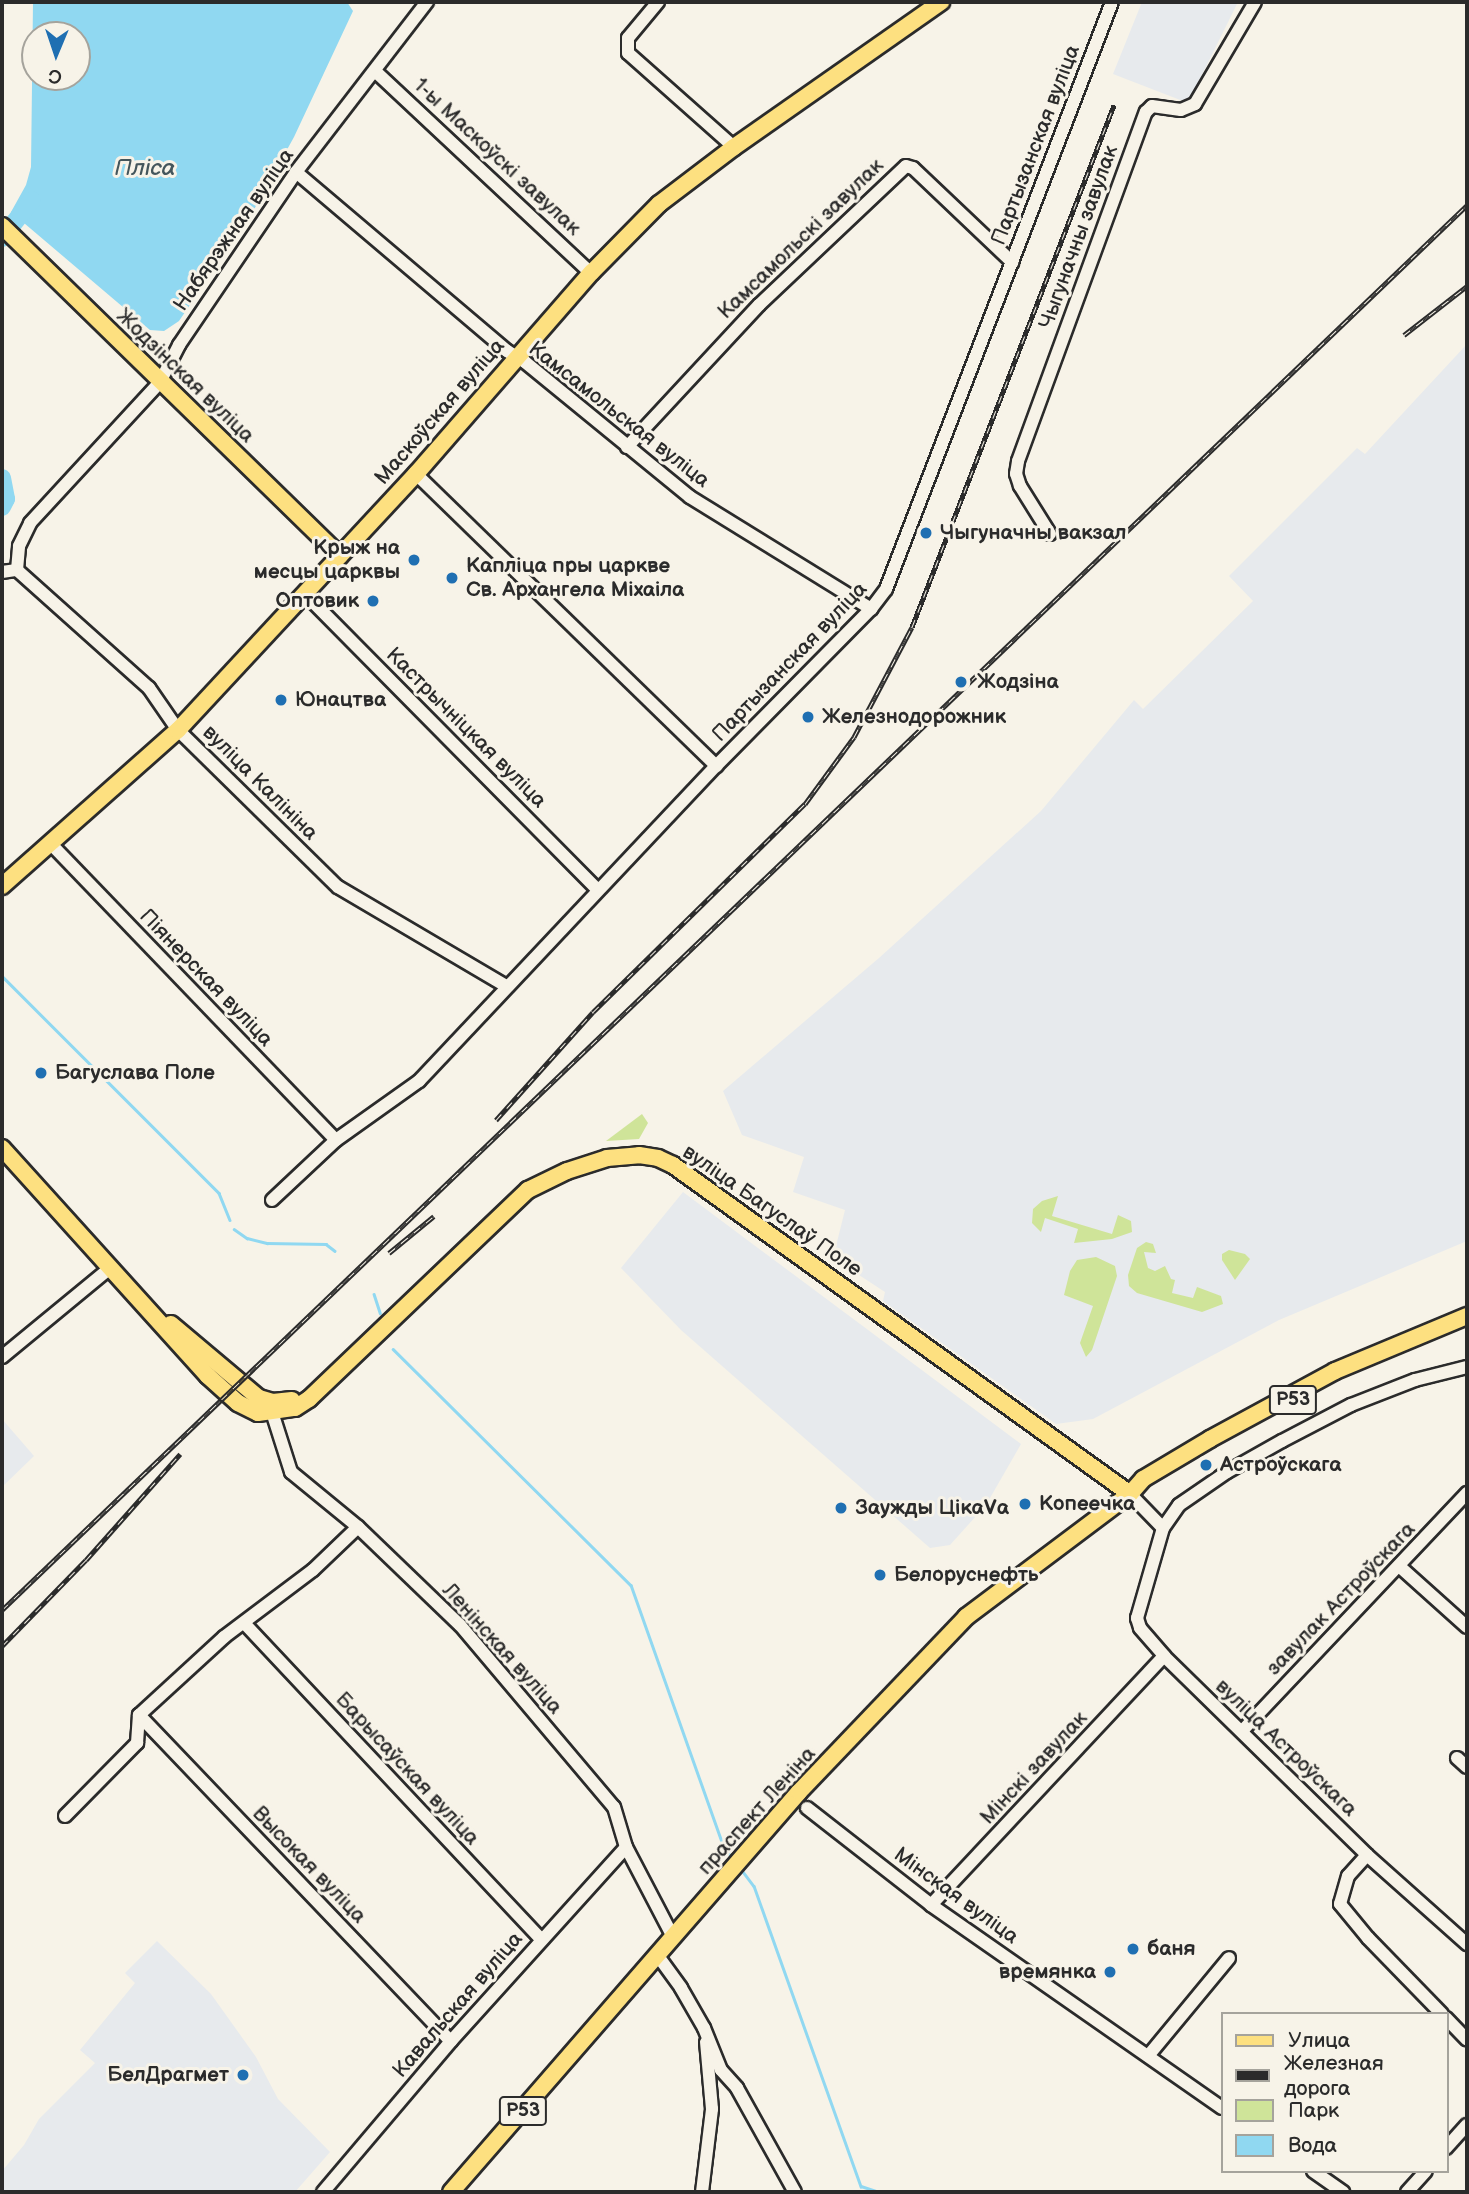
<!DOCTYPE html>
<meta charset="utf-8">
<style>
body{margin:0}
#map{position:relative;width:1469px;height:2194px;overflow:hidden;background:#f7f3e8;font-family:"Balsamiq Sans",sans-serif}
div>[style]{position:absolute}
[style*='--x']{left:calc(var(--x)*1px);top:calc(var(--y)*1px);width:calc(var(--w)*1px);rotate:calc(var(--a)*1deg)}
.built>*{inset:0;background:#e7eaed}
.green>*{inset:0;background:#cfe499}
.water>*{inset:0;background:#90d8f1}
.stream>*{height:2.5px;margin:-1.25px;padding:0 1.25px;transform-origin:1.25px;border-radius:1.25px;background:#90d8f1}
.river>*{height:18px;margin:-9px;padding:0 9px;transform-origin:9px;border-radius:9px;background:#90d8f1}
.roads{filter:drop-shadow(2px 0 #2b2b2b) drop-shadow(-2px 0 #2b2b2b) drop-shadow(0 2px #2b2b2b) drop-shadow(0 -2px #2b2b2b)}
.minor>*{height:12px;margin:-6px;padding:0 6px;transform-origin:6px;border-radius:6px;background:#f7f3e8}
.major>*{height:16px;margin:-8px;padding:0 8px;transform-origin:8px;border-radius:8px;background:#fde080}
.rail>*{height:5px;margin-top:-2.5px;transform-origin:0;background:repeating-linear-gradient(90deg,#f7f3e8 0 8px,#2b2b2b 0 16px);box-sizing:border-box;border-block:2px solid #2b2b2b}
.dots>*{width:19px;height:19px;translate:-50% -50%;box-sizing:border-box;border:4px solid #f7f3e8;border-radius:50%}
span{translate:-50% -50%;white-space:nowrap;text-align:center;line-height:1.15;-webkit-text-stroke:6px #f7f3e8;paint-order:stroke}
.shield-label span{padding:2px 5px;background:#f7f3e8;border:2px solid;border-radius:5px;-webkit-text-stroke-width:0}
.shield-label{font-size:19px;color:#2b2b2b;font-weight:700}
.street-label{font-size:21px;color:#2b2b2b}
.poi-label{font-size:21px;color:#2b2b2b;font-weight:700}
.left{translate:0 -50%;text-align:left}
.right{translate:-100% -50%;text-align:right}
.water-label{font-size:23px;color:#44565c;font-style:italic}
.frame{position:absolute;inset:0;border:4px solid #2b2b2b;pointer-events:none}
.legend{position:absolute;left:1221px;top:2012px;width:228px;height:161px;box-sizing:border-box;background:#f7f3e8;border:2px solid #a5a39c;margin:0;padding:9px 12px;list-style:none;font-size:21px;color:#2b2b2b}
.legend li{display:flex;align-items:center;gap:14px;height:35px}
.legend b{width:35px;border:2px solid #a5a39c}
.north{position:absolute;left:21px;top:21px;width:70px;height:70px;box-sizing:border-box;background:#f7f3e8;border:2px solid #a5a39c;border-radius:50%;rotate:182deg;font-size:19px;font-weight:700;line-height:28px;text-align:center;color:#2b2b2b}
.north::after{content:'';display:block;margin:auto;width:24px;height:32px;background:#1f6fb2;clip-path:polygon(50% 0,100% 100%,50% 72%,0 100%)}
</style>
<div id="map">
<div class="built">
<i style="clip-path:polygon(1142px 2px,1238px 2px,1188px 103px,1113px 74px)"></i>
<i style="clip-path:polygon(1467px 344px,1467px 1241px,1279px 1320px,1093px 1419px,1056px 1424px,883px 1301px,885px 1292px,833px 1258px,845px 1210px,793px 1192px,804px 1157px,742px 1135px,723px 1091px,879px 958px,1041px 811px,1134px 700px,1143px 709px,1253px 601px,1229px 576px,1357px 448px,1365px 454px)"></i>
<i style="clip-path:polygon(683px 1192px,1021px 1444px,986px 1505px,950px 1545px,930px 1548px,681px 1330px,621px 1268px)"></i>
<i style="clip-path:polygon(2px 1419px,34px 1456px,2px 1487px)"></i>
<i style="clip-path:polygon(157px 1941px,211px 1994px,256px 2057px,278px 2099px,330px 2152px,295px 2192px,2px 2192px,2px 2171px,24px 2145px,39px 2119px,95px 2063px,80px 2050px,135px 1983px,125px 1973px)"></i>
</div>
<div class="green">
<i style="clip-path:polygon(642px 1114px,648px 1123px,639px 1139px,606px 1141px)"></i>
<i style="clip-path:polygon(1058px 1196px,1052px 1216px,1112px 1234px,1118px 1215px,1131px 1221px,1132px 1232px,1112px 1239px,1074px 1243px,1078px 1229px,1045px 1218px,1041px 1232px,1032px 1223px,1033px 1209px,1042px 1201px)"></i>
<i style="clip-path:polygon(1146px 1242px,1153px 1244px,1156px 1253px,1144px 1252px,1148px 1268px,1155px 1271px,1165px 1266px,1171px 1279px,1175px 1280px,1172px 1293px,1193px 1298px,1197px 1287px,1221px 1296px,1223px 1304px,1202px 1312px,1137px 1293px,1129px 1286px,1128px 1275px,1137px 1248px)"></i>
<i style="clip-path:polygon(1229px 1250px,1245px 1254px,1250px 1259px,1235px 1280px,1222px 1260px,1222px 1254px)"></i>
<i style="clip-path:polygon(1096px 1257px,1115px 1266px,1117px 1276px,1092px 1350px,1086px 1357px,1080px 1343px,1093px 1306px,1064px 1295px,1070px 1271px,1077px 1260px)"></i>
</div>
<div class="water">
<i style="clip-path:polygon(evenodd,33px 2px,347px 2px,353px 11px,294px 137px,251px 215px,179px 321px,164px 331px,150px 330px,11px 212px,26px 185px,31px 167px,33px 2px,35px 35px,77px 35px,77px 77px,35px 77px,35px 35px)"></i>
</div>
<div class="stream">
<i style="--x:2;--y:976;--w:307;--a:45"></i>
<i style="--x:219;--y:1193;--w:29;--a:68"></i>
<i style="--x:234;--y:1229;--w:16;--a:35"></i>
<i style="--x:247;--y:1238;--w:21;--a:14"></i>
<i style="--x:267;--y:1243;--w:59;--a:1"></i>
<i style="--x:326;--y:1244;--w:11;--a:38"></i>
<i style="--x:374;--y:1294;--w:20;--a:72"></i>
<i style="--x:393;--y:1349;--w:335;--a:44.8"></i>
<i style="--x:631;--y:1585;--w:278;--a:70.5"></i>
<i style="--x:724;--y:1847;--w:14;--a:54"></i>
<i style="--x:741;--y:1869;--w:21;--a:53"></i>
<i style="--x:754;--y:1886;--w:319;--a:70.4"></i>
<i style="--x:861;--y:2186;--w:20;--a:18"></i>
</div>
<div class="river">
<i style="--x:2;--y:238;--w:48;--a:-51.7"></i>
<i style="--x:2;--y:478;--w:21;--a:79"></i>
<i style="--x:6;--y:499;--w:9;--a:117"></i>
</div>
<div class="roads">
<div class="minor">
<i style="--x:658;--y:2;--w:47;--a:129.8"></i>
<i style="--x:628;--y:38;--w:15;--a:90"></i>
<i style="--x:628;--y:53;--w:142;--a:41.6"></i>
<i style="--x:375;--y:71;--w:296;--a:43.1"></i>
<i style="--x:296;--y:172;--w:277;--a:40.3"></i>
<i style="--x:507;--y:351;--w:21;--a:31"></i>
<i style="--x:525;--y:362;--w:213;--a:39.3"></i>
<i style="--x:690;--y:497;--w:213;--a:31.7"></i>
<i style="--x:627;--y:447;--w:194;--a:-47.1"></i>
<i style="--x:759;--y:305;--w:202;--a:-43.4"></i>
<i style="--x:906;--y:166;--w:7;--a:16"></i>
<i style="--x:913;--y:168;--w:137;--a:43.5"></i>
<i style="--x:416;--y:474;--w:419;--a:44.2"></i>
<i style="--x:1050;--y:534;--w:57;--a:-122"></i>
<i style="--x:1020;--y:486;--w:13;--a:-108"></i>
<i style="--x:1016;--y:474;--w:13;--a:-81"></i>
<i style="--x:1018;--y:461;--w:372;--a:-69.9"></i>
<i style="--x:1146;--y:112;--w:8;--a:-45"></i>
<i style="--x:1152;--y:106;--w:29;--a:8"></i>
<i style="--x:1181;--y:110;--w:15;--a:-23"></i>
<i style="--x:1195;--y:104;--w:118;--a:-59.5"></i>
<i style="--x:17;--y:570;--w:177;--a:41.8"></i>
<i style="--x:149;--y:688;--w:51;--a:55.4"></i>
<i style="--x:178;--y:730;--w:224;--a:44.5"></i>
<i style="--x:338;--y:887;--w:195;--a:30.5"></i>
<i style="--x:2;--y:572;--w:15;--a:-8"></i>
<i style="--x:17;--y:570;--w:24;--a:-85"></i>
<i style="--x:19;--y:546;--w:25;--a:-64"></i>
<i style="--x:30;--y:523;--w:192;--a:-47.3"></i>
<i style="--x:160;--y:382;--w:42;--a:-62.8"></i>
<i style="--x:179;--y:345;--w:209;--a:-55.9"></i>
<i style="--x:296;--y:172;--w:215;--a:-52.4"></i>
<i style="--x:305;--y:594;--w:416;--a:45.3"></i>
<i style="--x:50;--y:843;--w:412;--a:46.1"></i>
<i style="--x:272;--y:1200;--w:88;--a:-43.2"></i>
<i style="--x:336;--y:1140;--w:102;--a:-35.4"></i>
<i style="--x:419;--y:1081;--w:433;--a:-46.7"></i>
<i style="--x:716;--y:766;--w:221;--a:-45.4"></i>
<i style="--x:871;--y:609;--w:25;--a:-53"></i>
<i style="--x:886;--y:589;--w:629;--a:-68.94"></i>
<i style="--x:2;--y:1357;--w:141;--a:-39.5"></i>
<i style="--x:272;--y:1412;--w:63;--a:72.4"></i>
<i style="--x:291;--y:1472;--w:87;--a:39.4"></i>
<i style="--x:358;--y:1527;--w:141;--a:43.9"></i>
<i style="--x:460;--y:1625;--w:238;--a:49.8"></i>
<i style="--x:614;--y:1807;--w:42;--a:73.3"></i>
<i style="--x:626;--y:1847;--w:102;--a:62.4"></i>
<i style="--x:1130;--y:1494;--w:47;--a:45.9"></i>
<i style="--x:1163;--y:1528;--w:94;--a:106.1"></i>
<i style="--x:1137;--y:1618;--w:10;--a:73"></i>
<i style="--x:1140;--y:1628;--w:37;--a:49"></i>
<i style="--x:1164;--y:1656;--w:284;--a:44.4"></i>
<i style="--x:1367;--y:1855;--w:28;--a:132"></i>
<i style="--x:1348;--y:1876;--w:29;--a:106"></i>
<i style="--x:1340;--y:1904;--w:44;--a:50.5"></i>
<i style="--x:1368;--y:1938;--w:106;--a:45.8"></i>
<i style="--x:1163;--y:1528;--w:28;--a:-55"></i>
<i style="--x:1179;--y:1505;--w:58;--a:-34.5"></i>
<i style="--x:1227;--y:1472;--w:63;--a:-29.4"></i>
<i style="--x:1282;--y:1441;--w:78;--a:-27.6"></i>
<i style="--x:1351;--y:1405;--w:69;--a:-21.3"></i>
<i style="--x:1415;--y:1380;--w:54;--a:-14"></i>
<i style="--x:1399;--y:1566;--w:91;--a:41.9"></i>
<i style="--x:245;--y:1624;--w:432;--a:46.8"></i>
<i style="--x:139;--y:1715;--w:451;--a:46.3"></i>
<i style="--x:1242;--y:1731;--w:328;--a:-46.6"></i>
<i style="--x:1457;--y:1758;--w:13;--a:42"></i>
<i style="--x:807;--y:1808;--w:157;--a:38"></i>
<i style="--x:931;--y:1905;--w:355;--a:34.9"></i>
<i style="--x:65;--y:1816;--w:103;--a:-45.4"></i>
<i style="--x:137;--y:1743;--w:28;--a:-86"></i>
<i style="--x:139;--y:1715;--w:115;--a:-42.5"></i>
<i style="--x:224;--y:1637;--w:111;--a:-37"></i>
<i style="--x:313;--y:1570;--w:62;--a:-43.7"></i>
<i style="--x:1367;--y:1855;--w:134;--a:41.7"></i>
<i style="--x:931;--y:1905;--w:341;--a:-46.9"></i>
<i style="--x:658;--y:1956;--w:39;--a:54"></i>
<i style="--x:681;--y:1988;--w:46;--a:60.1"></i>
<i style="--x:704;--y:2028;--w:45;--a:68"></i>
<i style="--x:721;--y:2070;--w:24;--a:48"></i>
<i style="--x:737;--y:2088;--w:119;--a:60.9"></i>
<i style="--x:1446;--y:2018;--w:30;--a:46"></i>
<i style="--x:1148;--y:2056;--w:127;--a:-50.4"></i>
<i style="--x:1446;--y:2148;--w:31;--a:-48"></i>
<i style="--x:1313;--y:2171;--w:37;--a:35"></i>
<i style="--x:323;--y:2192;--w:198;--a:-49.7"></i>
<i style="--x:451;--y:2041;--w:261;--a:-47.9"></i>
<i style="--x:702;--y:2192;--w:84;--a:-83.1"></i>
<i style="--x:712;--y:2109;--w:67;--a:-95.1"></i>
<i style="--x:1407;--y:2192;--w:28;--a:-48"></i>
</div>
<div class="major">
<i style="--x:2;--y:226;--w:472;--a:44.3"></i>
<i style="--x:2;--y:886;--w:235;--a:-41.6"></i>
<i style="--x:178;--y:730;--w:350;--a:-47.1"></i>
<i style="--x:416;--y:474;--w:267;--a:-49"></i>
<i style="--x:591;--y:273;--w:97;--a:-45.4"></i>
<i style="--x:659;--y:204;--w:94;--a:-37.2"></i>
<i style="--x:734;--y:147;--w:253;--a:-35"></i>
<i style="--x:2;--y:1148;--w:307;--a:47.9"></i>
<i style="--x:208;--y:1376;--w:40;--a:42"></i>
<i style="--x:238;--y:1403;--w:22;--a:27"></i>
<i style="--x:258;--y:1413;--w:37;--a:-8"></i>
<i style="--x:295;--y:1408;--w:17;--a:-33"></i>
<i style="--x:309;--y:1399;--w:303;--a:-43.7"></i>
<i style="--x:528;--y:1190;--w:43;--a:-26"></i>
<i style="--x:567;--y:1171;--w:42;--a:-18"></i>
<i style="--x:607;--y:1158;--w:32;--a:-5"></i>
<i style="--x:639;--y:1155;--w:19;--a:9"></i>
<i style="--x:658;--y:1158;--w:17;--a:25"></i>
<i style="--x:673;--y:1165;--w:563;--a:35.75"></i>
<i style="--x:171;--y:1324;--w:115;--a:40.1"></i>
<i style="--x:259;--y:1398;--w:15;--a:16"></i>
<i style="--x:273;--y:1402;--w:19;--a:-6"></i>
<i style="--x:451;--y:2192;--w:530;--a:-48.98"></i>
<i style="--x:799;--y:1792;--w:242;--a:-46.3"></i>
<i style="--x:966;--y:1617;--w:205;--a:-36.9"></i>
<i style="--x:1130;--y:1494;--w:20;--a:-49"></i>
<i style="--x:1143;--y:1479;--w:78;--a:-30.8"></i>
<i style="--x:1210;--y:1439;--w:142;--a:-28.5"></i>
<i style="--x:1335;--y:1371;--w:143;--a:-22.6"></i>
</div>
</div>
<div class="rail">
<i style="--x:1404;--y:335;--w:80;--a:-37.9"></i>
<i style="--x:496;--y:1120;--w:145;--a:-48.1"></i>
<i style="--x:593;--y:1012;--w:297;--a:-44.5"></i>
<i style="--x:805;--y:804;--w:83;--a:-53.8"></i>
<i style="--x:854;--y:737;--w:124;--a:-62.2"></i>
<i style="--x:912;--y:627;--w:560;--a:-68.84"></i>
<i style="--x:389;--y:1253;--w:58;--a:-39.4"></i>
<i style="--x:2;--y:1610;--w:2030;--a:-43.8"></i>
<i style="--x:2;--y:1646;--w:120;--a:-45.7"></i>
<i style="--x:86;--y:1560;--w:142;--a:-48.4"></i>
</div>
<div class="dots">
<i style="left:926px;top:533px;background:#1f6fb2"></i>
<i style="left:414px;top:560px;background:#1f6fb2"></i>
<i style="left:452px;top:578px;background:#1f6fb2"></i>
<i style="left:373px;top:601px;background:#1f6fb2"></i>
<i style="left:961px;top:682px;background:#1f6fb2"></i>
<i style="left:281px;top:700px;background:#1f6fb2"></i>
<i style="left:808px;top:717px;background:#1f6fb2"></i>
<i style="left:41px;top:1073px;background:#1f6fb2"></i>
<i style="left:1206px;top:1465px;background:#1f6fb2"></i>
<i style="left:1025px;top:1504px;background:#1f6fb2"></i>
<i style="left:841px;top:1508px;background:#1f6fb2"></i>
<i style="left:880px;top:1575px;background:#1f6fb2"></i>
<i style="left:1133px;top:1949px;background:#1f6fb2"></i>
<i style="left:1110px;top:1972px;background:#1f6fb2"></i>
<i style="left:243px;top:2075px;background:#1f6fb2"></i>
</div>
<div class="shield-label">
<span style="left:1293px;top:1400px">Р53</span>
<span style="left:523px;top:2111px">Р53</span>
</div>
<div class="street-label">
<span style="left:1036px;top:145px;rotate:-69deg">Партызанская вуліца</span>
<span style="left:497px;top:157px;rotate:43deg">1-ы Маскоўскі завулак</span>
<span style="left:234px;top:230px;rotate:-55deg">Набярэжная вуліца</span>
<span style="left:1079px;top:237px;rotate:-70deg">Чыгуначны завулак</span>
<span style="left:801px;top:239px;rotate:-44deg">Камсамольскі завулак</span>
<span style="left:185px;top:376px;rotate:44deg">Жодзінская вуліца</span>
<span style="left:440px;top:412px;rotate:-49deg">Маскоўская вуліца</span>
<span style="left:619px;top:415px;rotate:38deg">Камсамольская вуліца</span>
<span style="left:790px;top:662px;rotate:-46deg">Партызанская вуліца</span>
<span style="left:466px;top:728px;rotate:45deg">Кастрычніцкая вуліца</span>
<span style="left:260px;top:783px;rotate:45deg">вуліца Калініна</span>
<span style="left:206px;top:978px;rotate:46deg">Піянерская вуліца</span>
<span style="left:772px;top:1211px;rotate:35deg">вуліца Багуслаў Поле</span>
<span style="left:1341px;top:1599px;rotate:-46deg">завулак Астроўскага</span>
<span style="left:502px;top:1649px;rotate:48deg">Ленінская вуліца</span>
<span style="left:1286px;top:1748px;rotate:44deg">вуліца Астроўскага</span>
<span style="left:1034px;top:1768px;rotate:-47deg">Мінскі завулак</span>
<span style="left:407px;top:1769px;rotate:47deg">Барысаўская вуліца</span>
<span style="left:757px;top:1811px;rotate:-48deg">праспект Леніна</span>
<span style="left:309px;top:1865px;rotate:46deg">Высокая вуліца</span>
<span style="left:956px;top:1896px;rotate:36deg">Мінская вуліца</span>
<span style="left:458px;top:2005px;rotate:-49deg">Кавальская вуліца</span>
</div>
<div class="poi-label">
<span class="left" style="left:940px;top:533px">Чыгуначны вакзал</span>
<span class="right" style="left:400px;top:560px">Крыж на<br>месцы царквы</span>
<span class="left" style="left:466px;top:578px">Капліца пры царкве<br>Св. Архангела Міхаіла</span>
<span class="right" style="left:359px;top:601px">Оптовик</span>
<span class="left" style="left:977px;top:682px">Жодзіна</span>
<span class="left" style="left:295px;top:700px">Юнацтва</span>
<span class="left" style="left:822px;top:717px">Железнодорожник</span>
<span class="left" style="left:55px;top:1073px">Багуслава Поле</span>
<span class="left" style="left:1220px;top:1465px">Астроўскага</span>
<span class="left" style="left:1039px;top:1504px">Копеечка</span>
<span class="left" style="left:855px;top:1508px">Заужды ЦікаVа</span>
<span class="left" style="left:894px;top:1575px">Белоруснефть</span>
<span class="left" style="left:1147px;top:1949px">баня</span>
<span class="right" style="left:1096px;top:1972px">времянка</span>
<span class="right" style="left:229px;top:2075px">БелДрагмет</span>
</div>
<div class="water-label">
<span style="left:145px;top:168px">Пліса</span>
</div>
<div class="frame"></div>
<ul class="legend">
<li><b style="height:9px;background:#fde080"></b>Улица</li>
<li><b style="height:9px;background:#2b2b2b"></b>Железная дорога</li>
<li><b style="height:19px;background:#cfe499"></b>Парк</li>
<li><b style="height:19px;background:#90d8f1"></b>Вода</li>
</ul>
<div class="north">С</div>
</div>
